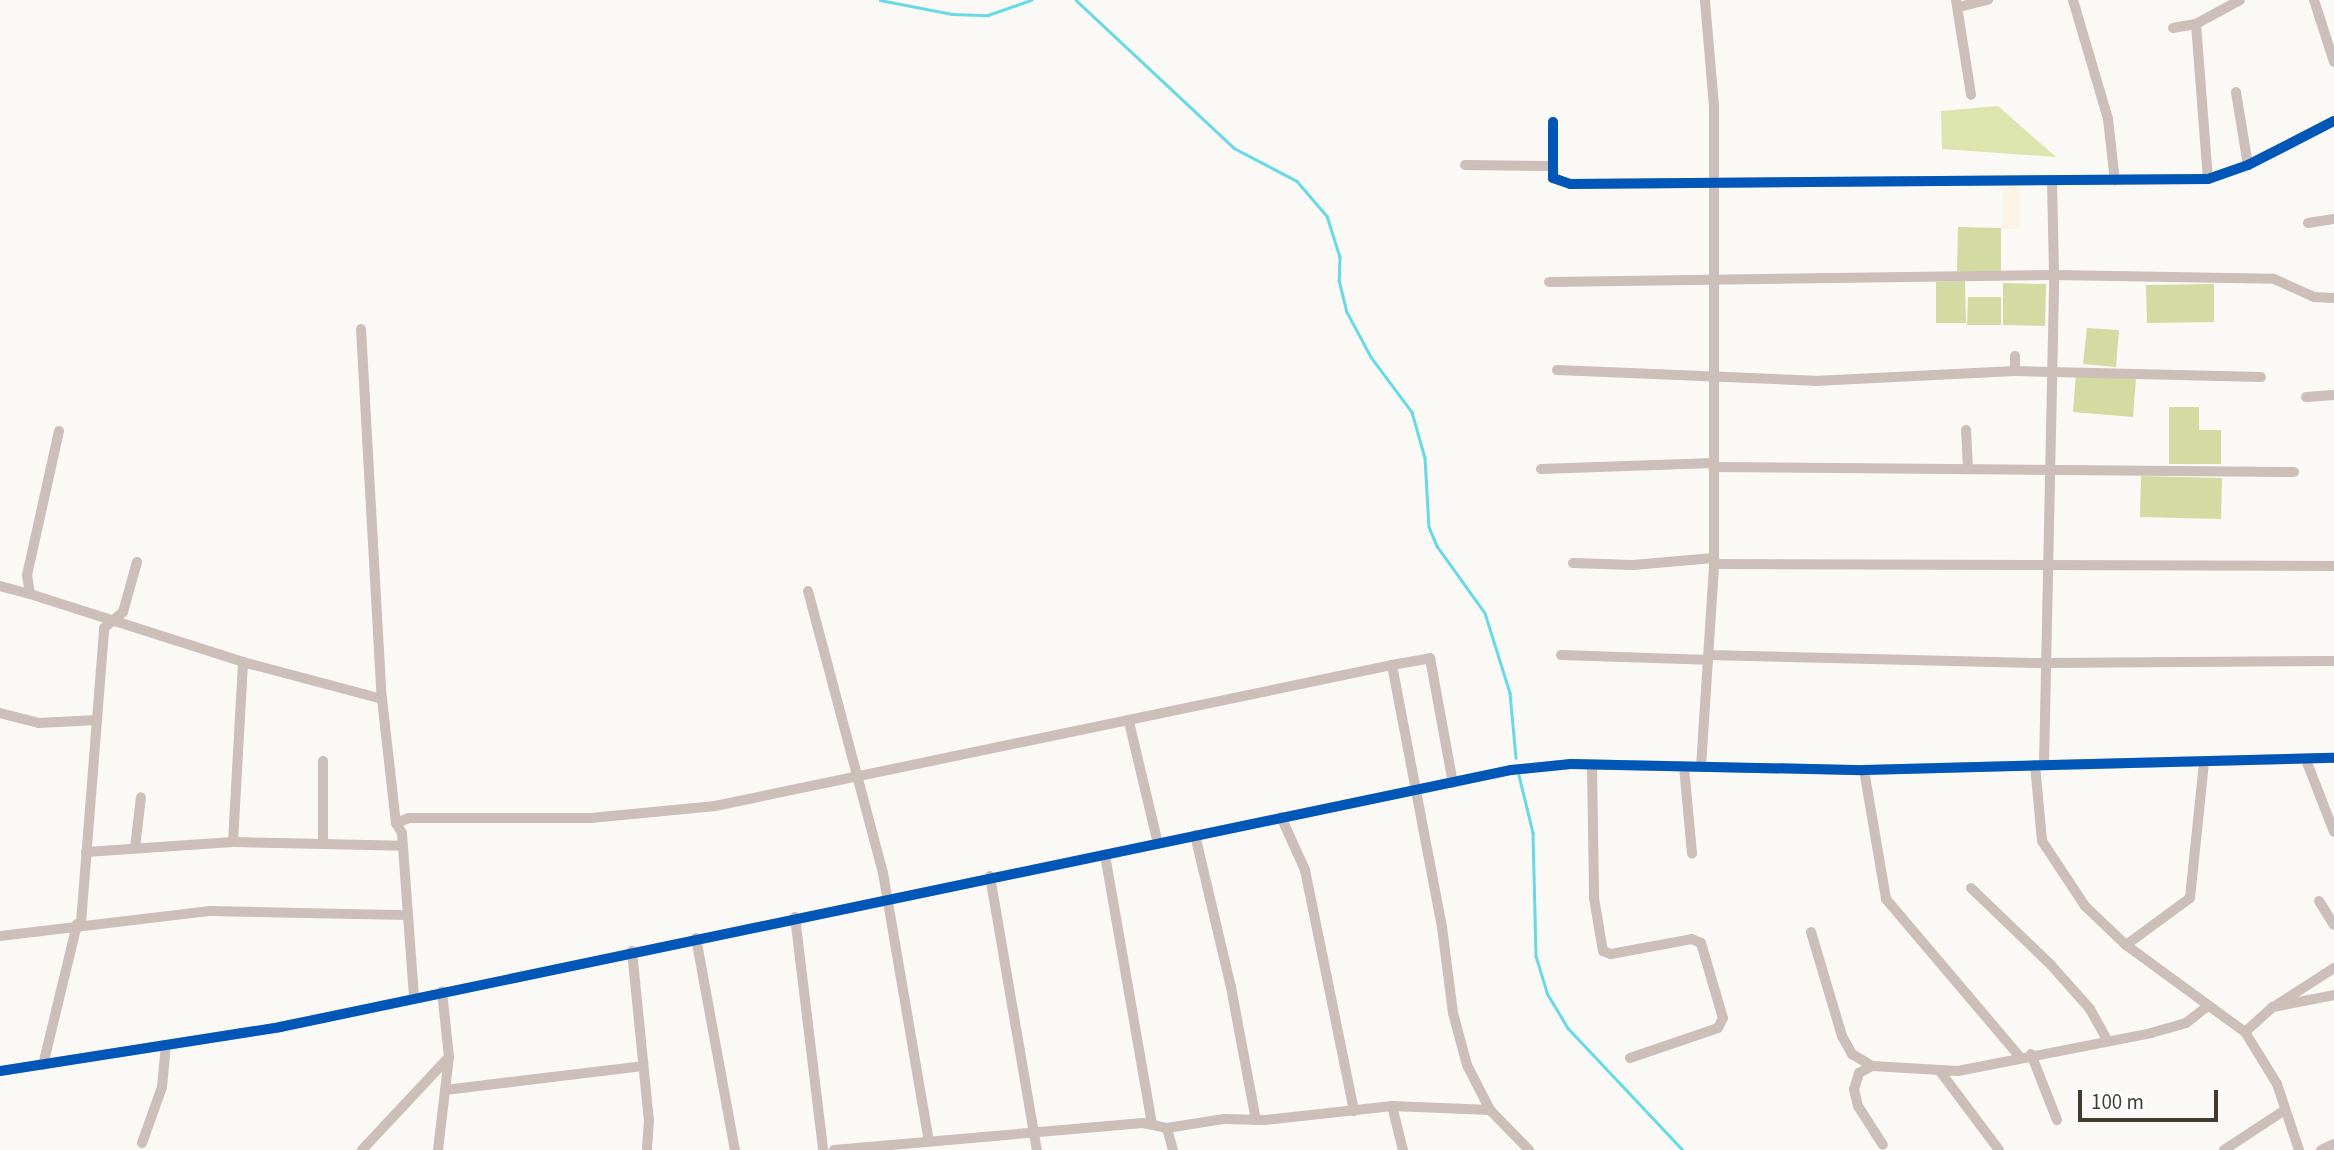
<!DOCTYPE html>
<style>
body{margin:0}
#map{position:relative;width:2334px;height:1150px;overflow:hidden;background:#fbf9f6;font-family:"Source Sans 3",sans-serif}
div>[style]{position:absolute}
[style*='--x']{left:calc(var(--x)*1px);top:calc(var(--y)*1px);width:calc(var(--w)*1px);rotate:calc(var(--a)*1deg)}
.built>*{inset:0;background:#fcf5e7}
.green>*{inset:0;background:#dce5ad}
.forest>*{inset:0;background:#d3dba3}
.stream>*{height:2.5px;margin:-1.25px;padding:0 1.25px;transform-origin:1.25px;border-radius:1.25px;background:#67dae6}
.minor>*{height:10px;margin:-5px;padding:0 5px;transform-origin:5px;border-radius:5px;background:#ccbeb8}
.cycleway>*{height:10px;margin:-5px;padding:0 5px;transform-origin:5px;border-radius:5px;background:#0057b8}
span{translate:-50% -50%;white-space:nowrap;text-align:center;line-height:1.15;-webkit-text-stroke:5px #fff;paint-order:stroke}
.scale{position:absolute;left:2078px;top:1090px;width:140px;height:32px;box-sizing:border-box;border:4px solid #423c30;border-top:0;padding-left:9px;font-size:21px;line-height:24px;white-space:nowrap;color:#423c30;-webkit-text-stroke:5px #fff;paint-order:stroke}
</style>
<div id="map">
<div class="built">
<i style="clip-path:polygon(2003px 185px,2020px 185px,2020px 229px,2002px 229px)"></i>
</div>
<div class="green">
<i style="clip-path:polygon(1998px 106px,2056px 157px,1942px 149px,1941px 111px)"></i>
</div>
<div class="forest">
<i style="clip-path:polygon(1958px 227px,2001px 228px,2001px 272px,1957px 271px)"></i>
<i style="clip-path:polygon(1965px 281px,1966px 323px,1936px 323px,1936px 282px)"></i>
<i style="clip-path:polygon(2003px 283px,2046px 284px,2045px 326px,2003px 325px)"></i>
<i style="clip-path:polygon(2214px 284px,2214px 322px,2147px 323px,2146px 285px)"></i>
<i style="clip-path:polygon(1968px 297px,2001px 297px,2001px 325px,1967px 325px)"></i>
<i style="clip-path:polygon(2087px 328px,2119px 330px,2116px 367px,2083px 364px)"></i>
<i style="clip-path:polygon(2076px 374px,2136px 379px,2133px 417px,2073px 412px)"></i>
<i style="clip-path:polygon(2169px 407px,2199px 407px,2199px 430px,2221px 430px,2221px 464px,2169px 464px)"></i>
<i style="clip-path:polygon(2141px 476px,2222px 478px,2221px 519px,2140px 517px)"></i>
</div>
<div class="stream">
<i style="--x:880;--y:0;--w:73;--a:11"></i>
<i style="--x:952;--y:14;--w:36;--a:2"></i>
<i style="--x:988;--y:15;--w:46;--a:-19.2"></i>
<i style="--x:1076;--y:0;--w:216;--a:43.1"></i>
<i style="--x:1234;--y:148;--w:71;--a:27.6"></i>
<i style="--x:1297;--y:181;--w:46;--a:49.4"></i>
<i style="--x:1327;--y:216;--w:43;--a:72.4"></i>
<i style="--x:1340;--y:257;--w:23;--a:92"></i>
<i style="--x:1339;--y:280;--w:33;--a:76"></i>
<i style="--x:1347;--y:312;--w:51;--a:61.9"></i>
<i style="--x:1371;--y:357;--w:69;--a:53.3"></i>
<i style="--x:1412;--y:412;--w:48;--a:74.2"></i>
<i style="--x:1425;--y:458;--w:69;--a:86.7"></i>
<i style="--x:1429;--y:527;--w:21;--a:67"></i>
<i style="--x:1437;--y:546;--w:82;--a:54.4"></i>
<i style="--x:1485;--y:613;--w:84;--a:72.6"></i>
<i style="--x:1510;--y:693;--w:65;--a:84.7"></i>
<i style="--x:1519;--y:775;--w:60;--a:76.4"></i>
<i style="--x:1533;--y:833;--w:123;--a:88.6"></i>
<i style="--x:1536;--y:956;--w:39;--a:73"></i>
<i style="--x:1547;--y:993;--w:41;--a:59"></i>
<i style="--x:1568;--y:1028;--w:168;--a:46.7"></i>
</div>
<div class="minor">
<i style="--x:1956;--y:0;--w:96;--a:81"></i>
<i style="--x:2073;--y:0;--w:124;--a:73.6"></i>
<i style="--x:2108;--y:119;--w:62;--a:83.6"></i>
<i style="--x:2314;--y:0;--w:65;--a:72.1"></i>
<i style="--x:1959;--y:7;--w:30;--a:-14"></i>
<i style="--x:2196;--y:24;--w:155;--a:85.6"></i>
<i style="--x:2173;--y:28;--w:23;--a:-10"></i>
<i style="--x:2196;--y:24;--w:50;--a:-28.6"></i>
<i style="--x:2236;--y:92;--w:74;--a:80.7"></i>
<i style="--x:1553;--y:122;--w:56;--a:90"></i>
<i style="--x:1553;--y:178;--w:18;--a:19"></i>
<i style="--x:1570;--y:184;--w:638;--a:-0.45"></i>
<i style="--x:2208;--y:179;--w:42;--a:-19.3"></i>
<i style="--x:2248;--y:165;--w:97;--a:-27.1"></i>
<i style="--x:1465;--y:165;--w:88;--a:0.7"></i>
<i style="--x:2308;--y:223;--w:26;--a:-9"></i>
<i style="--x:1549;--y:282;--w:505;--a:-0.79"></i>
<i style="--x:2054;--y:275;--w:220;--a:1"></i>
<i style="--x:2274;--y:279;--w:44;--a:24.2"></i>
<i style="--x:2314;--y:297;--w:20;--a:3"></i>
<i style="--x:361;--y:329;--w:371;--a:86.8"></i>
<i style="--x:382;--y:699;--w:125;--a:83.6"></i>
<i style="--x:2015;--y:356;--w:15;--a:90"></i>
<i style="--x:1557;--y:370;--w:258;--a:2.4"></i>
<i style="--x:1815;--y:381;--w:200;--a:-2.9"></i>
<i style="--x:2015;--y:371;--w:246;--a:1.4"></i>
<i style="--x:2306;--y:397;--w:28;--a:-4"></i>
<i style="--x:1966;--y:430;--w:38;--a:87"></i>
<i style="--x:59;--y:431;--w:148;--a:102.5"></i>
<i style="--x:27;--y:575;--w:19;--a:81"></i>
<i style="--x:30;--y:594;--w:224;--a:17.7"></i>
<i style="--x:243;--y:662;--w:144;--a:14.9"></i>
<i style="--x:1713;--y:467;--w:581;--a:0.49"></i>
<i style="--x:1541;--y:469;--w:172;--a:-2"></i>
<i style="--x:1573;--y:563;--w:60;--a:1.9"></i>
<i style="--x:1633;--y:565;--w:81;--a:-4.9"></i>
<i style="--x:1714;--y:564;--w:620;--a:0.18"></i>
<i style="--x:0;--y:586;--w:31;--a:15"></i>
<i style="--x:808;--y:591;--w:292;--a:75.1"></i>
<i style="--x:883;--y:873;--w:272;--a:80.3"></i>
<i style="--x:1561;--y:655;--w:147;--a:1.9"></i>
<i style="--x:1709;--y:655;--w:337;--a:1.4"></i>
<i style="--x:2046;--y:663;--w:288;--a:-0.4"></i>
<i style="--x:1392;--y:665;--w:39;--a:-10"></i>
<i style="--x:1430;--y:658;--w:127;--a:79.6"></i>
<i style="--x:0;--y:713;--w:40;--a:14.4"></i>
<i style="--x:39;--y:723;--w:58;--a:-3"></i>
<i style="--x:1129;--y:722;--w:125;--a:76.6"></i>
<i style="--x:2306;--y:760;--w:77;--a:68.7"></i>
<i style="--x:323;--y:761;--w:83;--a:90"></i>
<i style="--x:1592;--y:765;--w:133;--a:89.1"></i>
<i style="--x:1594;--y:898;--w:54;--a:80.4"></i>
<i style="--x:1603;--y:951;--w:9;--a:21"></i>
<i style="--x:1611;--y:954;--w:82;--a:-10.5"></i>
<i style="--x:1692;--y:939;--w:10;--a:24"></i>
<i style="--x:1701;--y:943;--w:78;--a:73.7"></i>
<i style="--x:1723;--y:1018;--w:11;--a:117"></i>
<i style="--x:1718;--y:1028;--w:93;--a:161.2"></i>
<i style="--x:2035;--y:765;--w:76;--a:84.7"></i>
<i style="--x:2042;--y:841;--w:78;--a:56.5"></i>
<i style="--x:2085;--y:906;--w:57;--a:43.6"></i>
<i style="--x:2126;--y:945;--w:147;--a:36.2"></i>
<i style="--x:2245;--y:1032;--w:61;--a:58.4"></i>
<i style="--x:2277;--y:1084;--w:70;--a:71.6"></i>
<i style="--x:2044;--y:765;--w:490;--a:-88.8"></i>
<i style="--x:2054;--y:275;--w:95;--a:-91.2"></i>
<i style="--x:1684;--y:767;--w:87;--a:84.7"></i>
<i style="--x:1701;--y:767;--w:203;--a:-86.3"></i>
<i style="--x:1714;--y:564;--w:458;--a:-90"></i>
<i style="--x:1714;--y:106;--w:106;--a:-94.9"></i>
<i style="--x:1864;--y:770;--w:131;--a:80.3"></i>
<i style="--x:1886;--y:899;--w:206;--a:49.7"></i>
<i style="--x:1281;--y:817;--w:58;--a:65.6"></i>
<i style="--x:1305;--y:870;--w:246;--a:78.5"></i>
<i style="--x:1195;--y:835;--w:156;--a:76.7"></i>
<i style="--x:1231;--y:987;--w:135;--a:79.4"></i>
<i style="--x:233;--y:842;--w:180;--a:-86.8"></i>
<i style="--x:135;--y:848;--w:51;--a:-83.3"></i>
<i style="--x:86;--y:852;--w:147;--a:-3.9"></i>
<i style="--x:233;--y:842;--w:170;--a:1.3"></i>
<i style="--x:1105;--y:855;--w:273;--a:80.1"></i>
<i style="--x:990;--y:876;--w:278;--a:80.3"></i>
<i style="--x:1971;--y:888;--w:111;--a:43.9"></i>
<i style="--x:2051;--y:965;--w:59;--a:48.4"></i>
<i style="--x:2090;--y:1009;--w:37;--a:61"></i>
<i style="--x:2319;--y:901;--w:28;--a:58"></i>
<i style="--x:795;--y:917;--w:235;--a:83.1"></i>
<i style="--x:81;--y:923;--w:296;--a:-85.5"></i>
<i style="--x:104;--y:628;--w:25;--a:-40"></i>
<i style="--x:123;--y:612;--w:52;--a:-74.4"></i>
<i style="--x:1811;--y:932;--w:109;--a:73.4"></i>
<i style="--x:1842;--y:1036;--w:21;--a:61"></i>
<i style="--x:1852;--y:1054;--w:23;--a:31"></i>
<i style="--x:1872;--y:1066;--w:86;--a:3.3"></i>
<i style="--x:1958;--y:1071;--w:197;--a:-11.1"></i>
<i style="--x:2151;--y:1033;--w:36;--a:-16"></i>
<i style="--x:2186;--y:1023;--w:28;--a:-38"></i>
<i style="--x:0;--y:936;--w:212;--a:-6.8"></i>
<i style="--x:211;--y:911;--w:197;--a:1.2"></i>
<i style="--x:696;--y:938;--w:216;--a:79.6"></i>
<i style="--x:2126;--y:945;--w:79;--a:-36.3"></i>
<i style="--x:2190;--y:898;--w:136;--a:-84.1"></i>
<i style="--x:632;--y:951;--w:170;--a:84.3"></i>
<i style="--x:649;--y:1120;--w:30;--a:94"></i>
<i style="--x:414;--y:997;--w:164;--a:-94.2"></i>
<i style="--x:402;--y:833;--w:12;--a:-121"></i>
<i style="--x:396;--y:823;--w:14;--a:-21"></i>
<i style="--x:409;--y:818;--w:182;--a:0"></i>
<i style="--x:591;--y:818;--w:125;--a:-5.5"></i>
<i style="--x:715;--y:806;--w:692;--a:-11.76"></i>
<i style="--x:1392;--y:665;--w:267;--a:79.2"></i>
<i style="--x:1442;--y:927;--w:87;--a:82.7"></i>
<i style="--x:1453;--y:1013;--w:54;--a:74.9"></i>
<i style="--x:1467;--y:1065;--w:51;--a:62.9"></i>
<i style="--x:1490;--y:1110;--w:56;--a:45.7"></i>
<i style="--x:2278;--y:1004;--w:67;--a:-32.7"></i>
<i style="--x:2245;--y:1032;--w:38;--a:-42"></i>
<i style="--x:2273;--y:1007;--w:62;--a:-11.1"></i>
<i style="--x:2031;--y:1054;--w:71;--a:68.5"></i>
<i style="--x:43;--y:1065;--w:145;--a:-76.4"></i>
<i style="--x:1872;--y:1066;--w:15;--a:152"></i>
<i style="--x:1859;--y:1073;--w:17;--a:107"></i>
<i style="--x:1854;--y:1089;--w:17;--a:77"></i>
<i style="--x:1858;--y:1106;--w:46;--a:57.3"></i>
<i style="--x:1939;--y:1070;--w:100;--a:53.1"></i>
<i style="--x:0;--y:1071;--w:283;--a:-8.9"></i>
<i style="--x:280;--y:1027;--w:1258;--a:-11.79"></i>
<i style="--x:1511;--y:770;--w:60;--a:-5.7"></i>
<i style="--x:1571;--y:764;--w:293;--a:1.2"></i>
<i style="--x:1864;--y:770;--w:470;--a:-1.5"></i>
<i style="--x:445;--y:1090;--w:199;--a:-6.9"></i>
<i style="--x:1392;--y:1106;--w:45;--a:76"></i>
<i style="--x:1167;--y:1128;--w:23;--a:75"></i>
<i style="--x:142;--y:1143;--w:59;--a:-70.3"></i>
<i style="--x:162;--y:1087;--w:42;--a:-84.6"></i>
<i style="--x:362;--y:1150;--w:127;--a:-46.9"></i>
<i style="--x:438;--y:1150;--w:94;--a:-83.3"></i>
<i style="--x:449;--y:1057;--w:66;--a:-96.1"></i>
<i style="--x:834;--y:1150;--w:310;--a:-5"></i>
<i style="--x:1143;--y:1123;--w:25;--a:12"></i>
<i style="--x:1167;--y:1128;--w:58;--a:-9"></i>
<i style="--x:1224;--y:1119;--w:41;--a:1.4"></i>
<i style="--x:1265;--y:1120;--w:128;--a:-6.3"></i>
<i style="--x:1392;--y:1106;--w:98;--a:2.3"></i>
<i style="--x:2224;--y:1150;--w:73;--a:-33.3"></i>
<i style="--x:2321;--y:1150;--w:14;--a:-25"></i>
</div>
<div class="cycleway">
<i style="--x:1553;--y:122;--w:56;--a:90"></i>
<i style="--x:1553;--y:178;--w:18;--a:19"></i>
<i style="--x:1570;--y:184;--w:638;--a:-0.45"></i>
<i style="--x:2208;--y:179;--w:42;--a:-19.3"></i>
<i style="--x:2248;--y:165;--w:97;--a:-27.1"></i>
<i style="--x:0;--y:1071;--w:283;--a:-8.9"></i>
<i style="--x:280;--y:1027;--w:1258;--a:-11.79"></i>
<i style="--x:1511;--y:770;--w:60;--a:-5.7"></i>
<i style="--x:1571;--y:764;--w:293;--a:1.2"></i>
<i style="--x:1864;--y:770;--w:470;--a:-1.5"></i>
</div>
<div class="scale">100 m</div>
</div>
